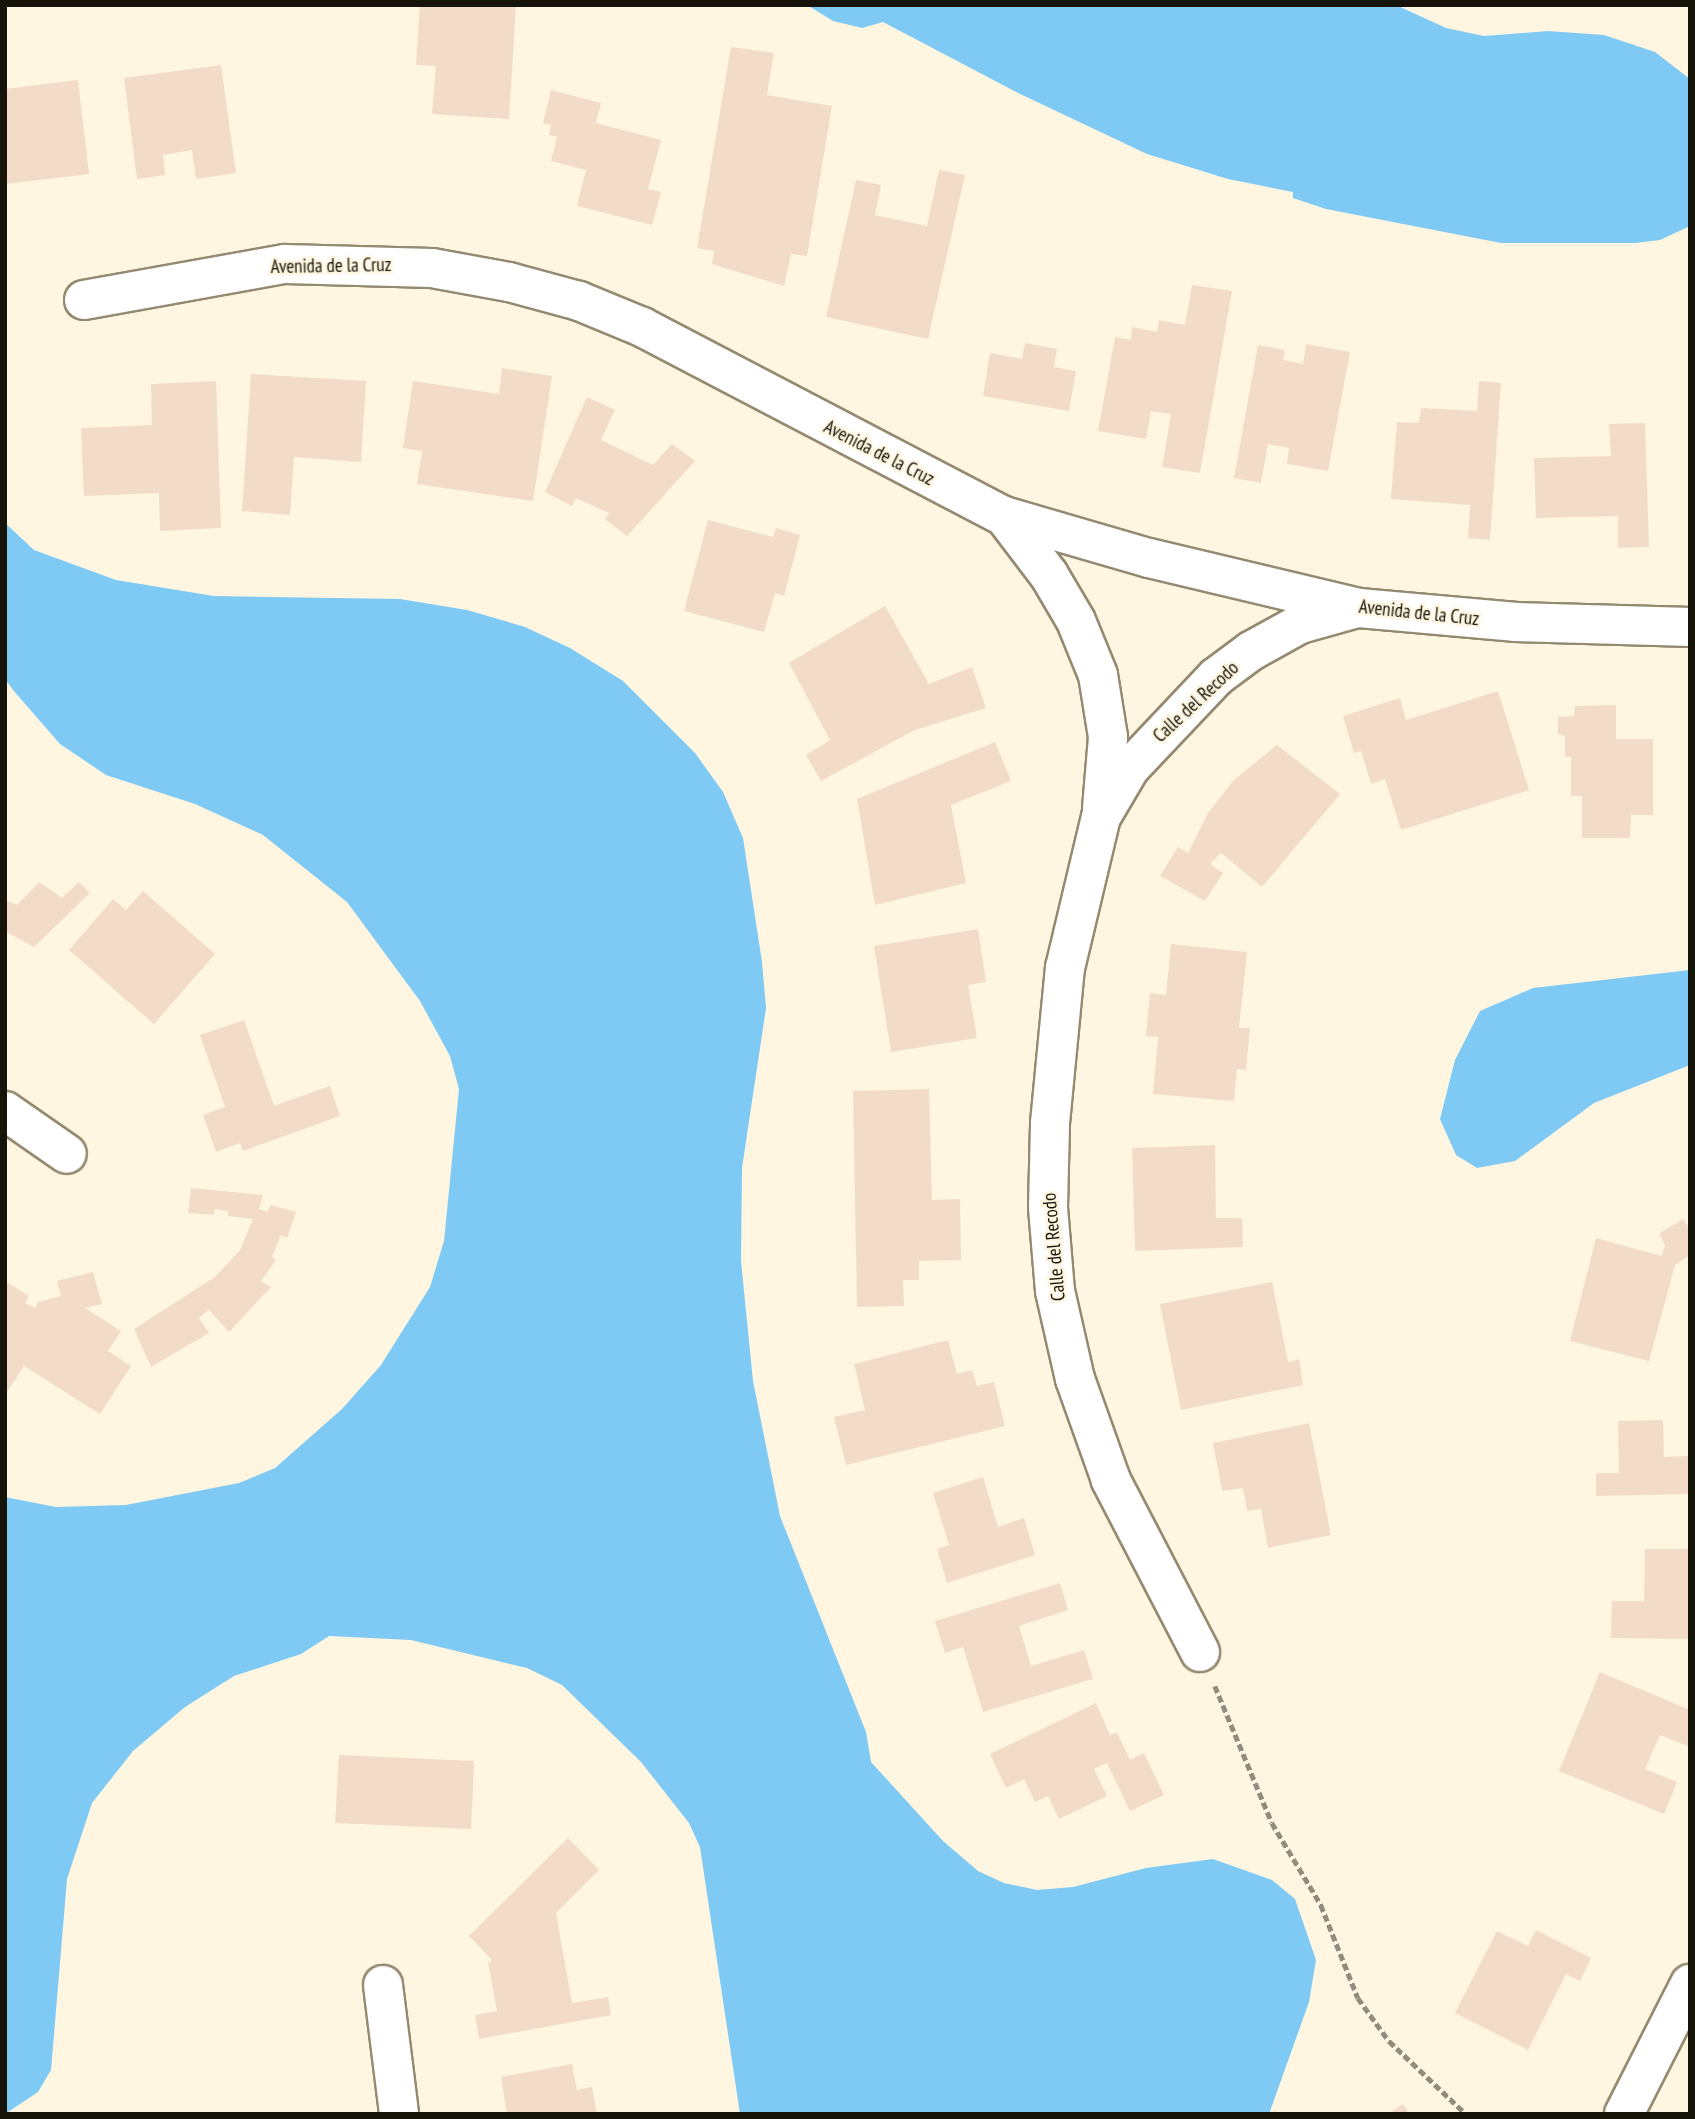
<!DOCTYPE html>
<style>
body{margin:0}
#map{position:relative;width:1695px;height:2119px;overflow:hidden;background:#fef6e0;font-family:"PT Sans Narrow",sans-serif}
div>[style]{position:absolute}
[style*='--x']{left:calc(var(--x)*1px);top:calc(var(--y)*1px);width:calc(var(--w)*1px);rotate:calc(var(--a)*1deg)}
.water>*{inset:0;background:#7fc9f5}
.building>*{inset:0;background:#f2dcc7}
.path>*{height:4.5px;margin-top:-2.25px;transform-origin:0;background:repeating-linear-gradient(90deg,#918c7b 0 7px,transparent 0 10.5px)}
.roads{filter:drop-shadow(2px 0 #948a71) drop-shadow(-2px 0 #948a71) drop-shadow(0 2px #948a71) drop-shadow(0 -2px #948a71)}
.minor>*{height:38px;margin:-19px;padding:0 19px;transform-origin:19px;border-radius:19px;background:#fff}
span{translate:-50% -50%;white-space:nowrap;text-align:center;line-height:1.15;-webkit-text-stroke:5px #fef6e0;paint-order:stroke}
.street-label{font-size:19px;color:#161309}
.frame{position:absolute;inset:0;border:7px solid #161309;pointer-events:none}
</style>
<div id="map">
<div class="water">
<i style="clip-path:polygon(807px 5px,1396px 5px,1446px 28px,1484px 36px,1548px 31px,1604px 35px,1655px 52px,1690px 79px,1690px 226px,1660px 240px,1635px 243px,1501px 243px,1326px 209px,1293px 198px,1293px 192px,1228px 179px,1147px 154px,1018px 93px,883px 22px,862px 28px,833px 21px)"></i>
<i style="clip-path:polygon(5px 523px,34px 550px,116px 580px,214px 596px,400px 599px,467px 610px,525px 627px,570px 648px,623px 681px,695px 753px,723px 792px,743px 838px,762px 962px,766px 1008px,742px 1168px,741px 1261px,753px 1381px,780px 1516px,866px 1732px,871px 1762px,943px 1841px,978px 1871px,1004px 1883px,1037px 1890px,1073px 1887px,1146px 1868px,1213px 1859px,1272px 1880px,1295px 1899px,1316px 1960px,1309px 2002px,1269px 2114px,740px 2114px,700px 1847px,689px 1823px,641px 1762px,562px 1685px,527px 1668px,411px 1640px,329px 1636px,301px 1654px,234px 1676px,185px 1707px,133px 1751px,92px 1803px,67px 1879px,51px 2070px,38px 2092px,5px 2114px,5px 1497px,56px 1507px,126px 1505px,239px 1483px,275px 1468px,342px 1409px,381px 1365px,430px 1287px,444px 1241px,459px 1089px,450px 1056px,420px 1001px,347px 902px,263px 835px,195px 804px,106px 775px,60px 744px,13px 690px,5px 679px)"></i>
<i style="clip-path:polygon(1690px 970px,1690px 1065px,1594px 1103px,1515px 1161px,1477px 1168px,1456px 1155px,1440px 1119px,1455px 1060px,1480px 1011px,1533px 988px)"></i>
</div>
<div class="building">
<i style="clip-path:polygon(420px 5px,516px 5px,509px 119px,432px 114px,436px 66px,416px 65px)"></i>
<i style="clip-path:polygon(731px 47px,774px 53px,767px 95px,832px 106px,807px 256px,791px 254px,784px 286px,712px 264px,714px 251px,697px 248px)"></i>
<i style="clip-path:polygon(221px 65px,236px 173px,196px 179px,192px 150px,163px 155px,165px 175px,137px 179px,124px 78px)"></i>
<i style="clip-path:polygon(78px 80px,89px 174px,5px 184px,5px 89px)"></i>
<i style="clip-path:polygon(551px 90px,601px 103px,596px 123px,661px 140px,648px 189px,661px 192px,652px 225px,577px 206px,586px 170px,551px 161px,557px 137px,549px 135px,551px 125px,543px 123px)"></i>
<i style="clip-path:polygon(939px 170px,965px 175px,928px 339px,826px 317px,856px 180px,881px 185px,875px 215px,927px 226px)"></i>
<i style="clip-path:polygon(1192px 285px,1232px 291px,1200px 473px,1162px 467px,1171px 414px,1151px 411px,1146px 439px,1098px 431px,1115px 337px,1131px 340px,1132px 327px,1157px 332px,1159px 320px,1185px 325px)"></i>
<i style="clip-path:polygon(1025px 343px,1057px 349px,1054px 367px,1076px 371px,1069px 411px,983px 396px,990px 353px,1022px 359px)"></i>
<i style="clip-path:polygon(1306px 344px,1350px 352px,1328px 471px,1287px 464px,1289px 448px,1268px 444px,1261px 483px,1234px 478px,1258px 345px,1285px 350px,1283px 360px,1303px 364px)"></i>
<i style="clip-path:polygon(502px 368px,552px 376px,533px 501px,417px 484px,422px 451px,403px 448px,413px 381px,499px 394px)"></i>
<i style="clip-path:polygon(251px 374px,366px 381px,361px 462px,294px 457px,290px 515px,242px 511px)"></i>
<i style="clip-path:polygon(216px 381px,221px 528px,160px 531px,159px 493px,84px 496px,81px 428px,152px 425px,151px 384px)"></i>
<i style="clip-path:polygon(1479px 381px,1501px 383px,1490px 540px,1468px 538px,1470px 505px,1391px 499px,1397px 422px,1419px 423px,1421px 408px,1477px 411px)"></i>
<i style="clip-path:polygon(587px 397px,615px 410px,601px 440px,653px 465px,672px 444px,695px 461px,627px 536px,605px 519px,609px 513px,576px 498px,572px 506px,545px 492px)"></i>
<i style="clip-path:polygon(1645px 423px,1649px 547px,1618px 548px,1618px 516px,1536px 518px,1534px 458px,1611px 456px,1609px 424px)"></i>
<i style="clip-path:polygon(708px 520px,773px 537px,776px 528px,800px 535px,784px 596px,775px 593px,764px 632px,684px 611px)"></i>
<i style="clip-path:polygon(885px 606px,929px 684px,972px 667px,986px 708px,915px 730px,821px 781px,806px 755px,830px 740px,789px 663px)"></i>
<i style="clip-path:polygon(1498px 691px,1529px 790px,1401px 830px,1385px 779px,1371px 784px,1361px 751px,1354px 753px,1343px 716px,1400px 698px,1406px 720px)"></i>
<i style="clip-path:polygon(1616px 705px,1616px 739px,1653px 739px,1653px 815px,1631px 815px,1630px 838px,1582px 838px,1582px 796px,1571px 796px,1571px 757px,1565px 757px,1565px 736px,1558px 734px,1558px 717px,1574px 716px,1575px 706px)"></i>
<i style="clip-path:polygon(995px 742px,1011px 781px,951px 805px,966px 883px,875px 905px,857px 799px)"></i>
<i style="clip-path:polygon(1277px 745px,1340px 794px,1262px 887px,1221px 853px,1210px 864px,1223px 873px,1205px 901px,1160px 876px,1178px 847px,1188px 853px,1208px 813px,1234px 780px)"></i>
<i style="clip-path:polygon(39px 882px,62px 898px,79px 882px,90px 893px,34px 947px,8px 933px,5px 937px,5px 900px,17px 905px)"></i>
<i style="clip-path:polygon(143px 891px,215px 954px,154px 1024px,69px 950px,113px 899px,126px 910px)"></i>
<i style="clip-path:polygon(978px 929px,986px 982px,968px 985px,977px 1038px,891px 1052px,874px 946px)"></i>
<i style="clip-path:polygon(1171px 944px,1247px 952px,1239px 1028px,1250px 1028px,1246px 1070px,1237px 1069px,1234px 1101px,1153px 1094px,1158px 1037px,1146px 1036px,1150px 993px,1166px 995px)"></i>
<i style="clip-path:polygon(244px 1020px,274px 1106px,330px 1086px,340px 1116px,243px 1151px,240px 1143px,216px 1152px,203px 1115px,225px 1107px,200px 1035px)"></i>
<i style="clip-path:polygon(929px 1089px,932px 1200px,960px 1199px,961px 1260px,919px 1261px,919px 1280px,903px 1280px,904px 1306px,857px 1307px,853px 1091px)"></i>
<i style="clip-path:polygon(1215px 1145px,1216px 1218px,1242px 1218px,1243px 1247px,1135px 1251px,1132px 1148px)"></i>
<i style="clip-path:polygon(191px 1188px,263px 1195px,259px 1209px,267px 1212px,271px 1205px,296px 1212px,287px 1238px,281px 1235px,272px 1256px,276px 1260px,261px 1281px,271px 1287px,229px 1332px,209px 1310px,199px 1318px,209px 1333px,151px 1367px,134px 1329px,215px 1277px,240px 1250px,253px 1219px,228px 1216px,228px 1211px,215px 1209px,214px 1215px,188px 1213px)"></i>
<i style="clip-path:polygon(1683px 1219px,1690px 1229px,1690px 1255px,1675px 1265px,1649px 1361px,1570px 1341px,1596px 1238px,1662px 1256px,1665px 1245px,1659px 1234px)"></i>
<i style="clip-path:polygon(93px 1272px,102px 1304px,85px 1308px,121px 1331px,108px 1351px,131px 1366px,100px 1414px,24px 1366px,5px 1395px,5px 1281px,29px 1296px,25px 1303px,35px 1308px,38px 1302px,61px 1296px,57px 1281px)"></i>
<i style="clip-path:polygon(1272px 1282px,1288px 1362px,1299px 1359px,1303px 1385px,1181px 1410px,1160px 1304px)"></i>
<i style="clip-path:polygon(948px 1340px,957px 1374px,972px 1370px,977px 1386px,994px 1382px,1005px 1426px,846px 1465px,834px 1417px,865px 1410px,854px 1364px)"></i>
<i style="clip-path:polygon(1663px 1420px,1664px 1457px,1690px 1456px,1690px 1494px,1596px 1496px,1596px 1473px,1619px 1473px,1618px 1421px)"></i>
<i style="clip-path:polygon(1309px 1423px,1331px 1535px,1268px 1548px,1261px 1509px,1247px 1511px,1243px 1488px,1222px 1491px,1213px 1443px)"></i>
<i style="clip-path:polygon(983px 1477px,998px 1527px,1024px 1518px,1035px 1555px,947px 1583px,937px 1549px,949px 1545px,933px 1493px)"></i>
<i style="clip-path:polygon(1645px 1549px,1690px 1549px,1690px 1639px,1611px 1638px,1612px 1601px,1644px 1601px)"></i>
<i style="clip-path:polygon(1060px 1583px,1068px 1610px,1019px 1626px,1031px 1666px,1084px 1650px,1093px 1679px,983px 1712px,963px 1647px,945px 1653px,935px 1621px)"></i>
<i style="clip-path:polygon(1600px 1672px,1690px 1710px,1690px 1747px,1660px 1735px,1645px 1769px,1677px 1782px,1664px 1814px,1559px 1771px)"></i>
<i style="clip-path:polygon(1096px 1703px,1110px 1735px,1117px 1732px,1130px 1760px,1144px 1753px,1164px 1795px,1130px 1811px,1107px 1763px,1094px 1769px,1107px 1796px,1059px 1819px,1048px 1796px,1035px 1802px,1024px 1779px,1006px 1788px,990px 1754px)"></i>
<i style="clip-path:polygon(339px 1755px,474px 1761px,471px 1829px,335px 1823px)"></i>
<i style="clip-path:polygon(568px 1838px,599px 1870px,556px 1913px,572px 2003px,608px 1997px,611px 2015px,479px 2039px,475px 2015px,497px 2011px,488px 1963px,492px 1960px,469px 1936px)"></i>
<i style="clip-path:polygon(1536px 1930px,1591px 1958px,1580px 1981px,1566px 1974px,1528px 2050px,1455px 2013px,1497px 1931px,1528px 1946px)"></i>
<i style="clip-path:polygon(572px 2064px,577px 2090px,592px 2087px,597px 2114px,507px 2114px,501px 2077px)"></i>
<i style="clip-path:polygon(1403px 2104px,1409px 2114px,1388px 2114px)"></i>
</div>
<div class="path">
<i style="--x:1215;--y:1686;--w:148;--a:67.4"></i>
<i style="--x:1272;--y:1823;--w:96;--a:59.1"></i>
<i style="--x:1321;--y:1905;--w:100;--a:68.3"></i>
<i style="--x:1358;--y:1998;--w:53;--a:54.2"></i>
<i style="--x:1389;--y:2041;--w:106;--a:43.5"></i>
</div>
<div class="roads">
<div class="minor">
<i style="--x:84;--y:300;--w:204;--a:-10.2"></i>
<i style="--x:285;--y:264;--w:147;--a:1.6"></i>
<i style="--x:432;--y:268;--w:78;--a:10.3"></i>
<i style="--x:509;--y:282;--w:73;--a:15.2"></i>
<i style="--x:579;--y:301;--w:68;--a:22.4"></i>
<i style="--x:642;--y:327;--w:408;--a:27.6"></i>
<i style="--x:1004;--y:516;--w:151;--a:16.2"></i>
<i style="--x:1149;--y:558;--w:216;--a:13.4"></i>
<i style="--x:1359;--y:608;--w:158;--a:5.1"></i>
<i style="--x:1516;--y:622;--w:174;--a:1.6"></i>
<i style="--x:1004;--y:516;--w:74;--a:52.7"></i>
<i style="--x:1049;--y:575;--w:53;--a:59.6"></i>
<i style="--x:1076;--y:621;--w:58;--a:67.8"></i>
<i style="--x:1098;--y:675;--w:63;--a:80.8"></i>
<i style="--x:1108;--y:737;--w:71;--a:94.8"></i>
<i style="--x:5;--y:1111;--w:75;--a:34.7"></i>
<i style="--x:1200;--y:1652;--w:194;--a:-117.4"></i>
<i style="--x:1111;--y:1480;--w:107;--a:-109.6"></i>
<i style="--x:1075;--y:1379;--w:90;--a:-102.8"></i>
<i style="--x:1055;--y:1291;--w:84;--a:-94.8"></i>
<i style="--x:1048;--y:1207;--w:84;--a:-88.6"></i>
<i style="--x:1050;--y:1123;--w:156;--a:-84.5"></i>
<i style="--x:1065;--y:968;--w:155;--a:-76.6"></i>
<i style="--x:1101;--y:817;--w:57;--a:-59.4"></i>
<i style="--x:1130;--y:768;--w:125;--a:-46.6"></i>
<i style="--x:1216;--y:677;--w:44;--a:-36.6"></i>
<i style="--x:1251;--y:651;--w:56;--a:-28.9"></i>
<i style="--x:1300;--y:624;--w:59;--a:-15.7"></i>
<i style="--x:383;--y:1985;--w:130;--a:82.9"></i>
<i style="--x:1624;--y:2114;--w:146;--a:-63.1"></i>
</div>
</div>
<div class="street-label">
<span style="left:331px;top:266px;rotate:-1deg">Avenida de la Cruz</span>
<span style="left:879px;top:453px;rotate:27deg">Avenida de la Cruz</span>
<span style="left:1419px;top:613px;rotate:6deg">Avenida de la Cruz</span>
<span style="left:1196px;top:702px;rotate:-43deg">Calle del Recodo</span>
<span style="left:1054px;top:1247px;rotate:-95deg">Calle del Recodo</span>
</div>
<div class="frame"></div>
</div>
